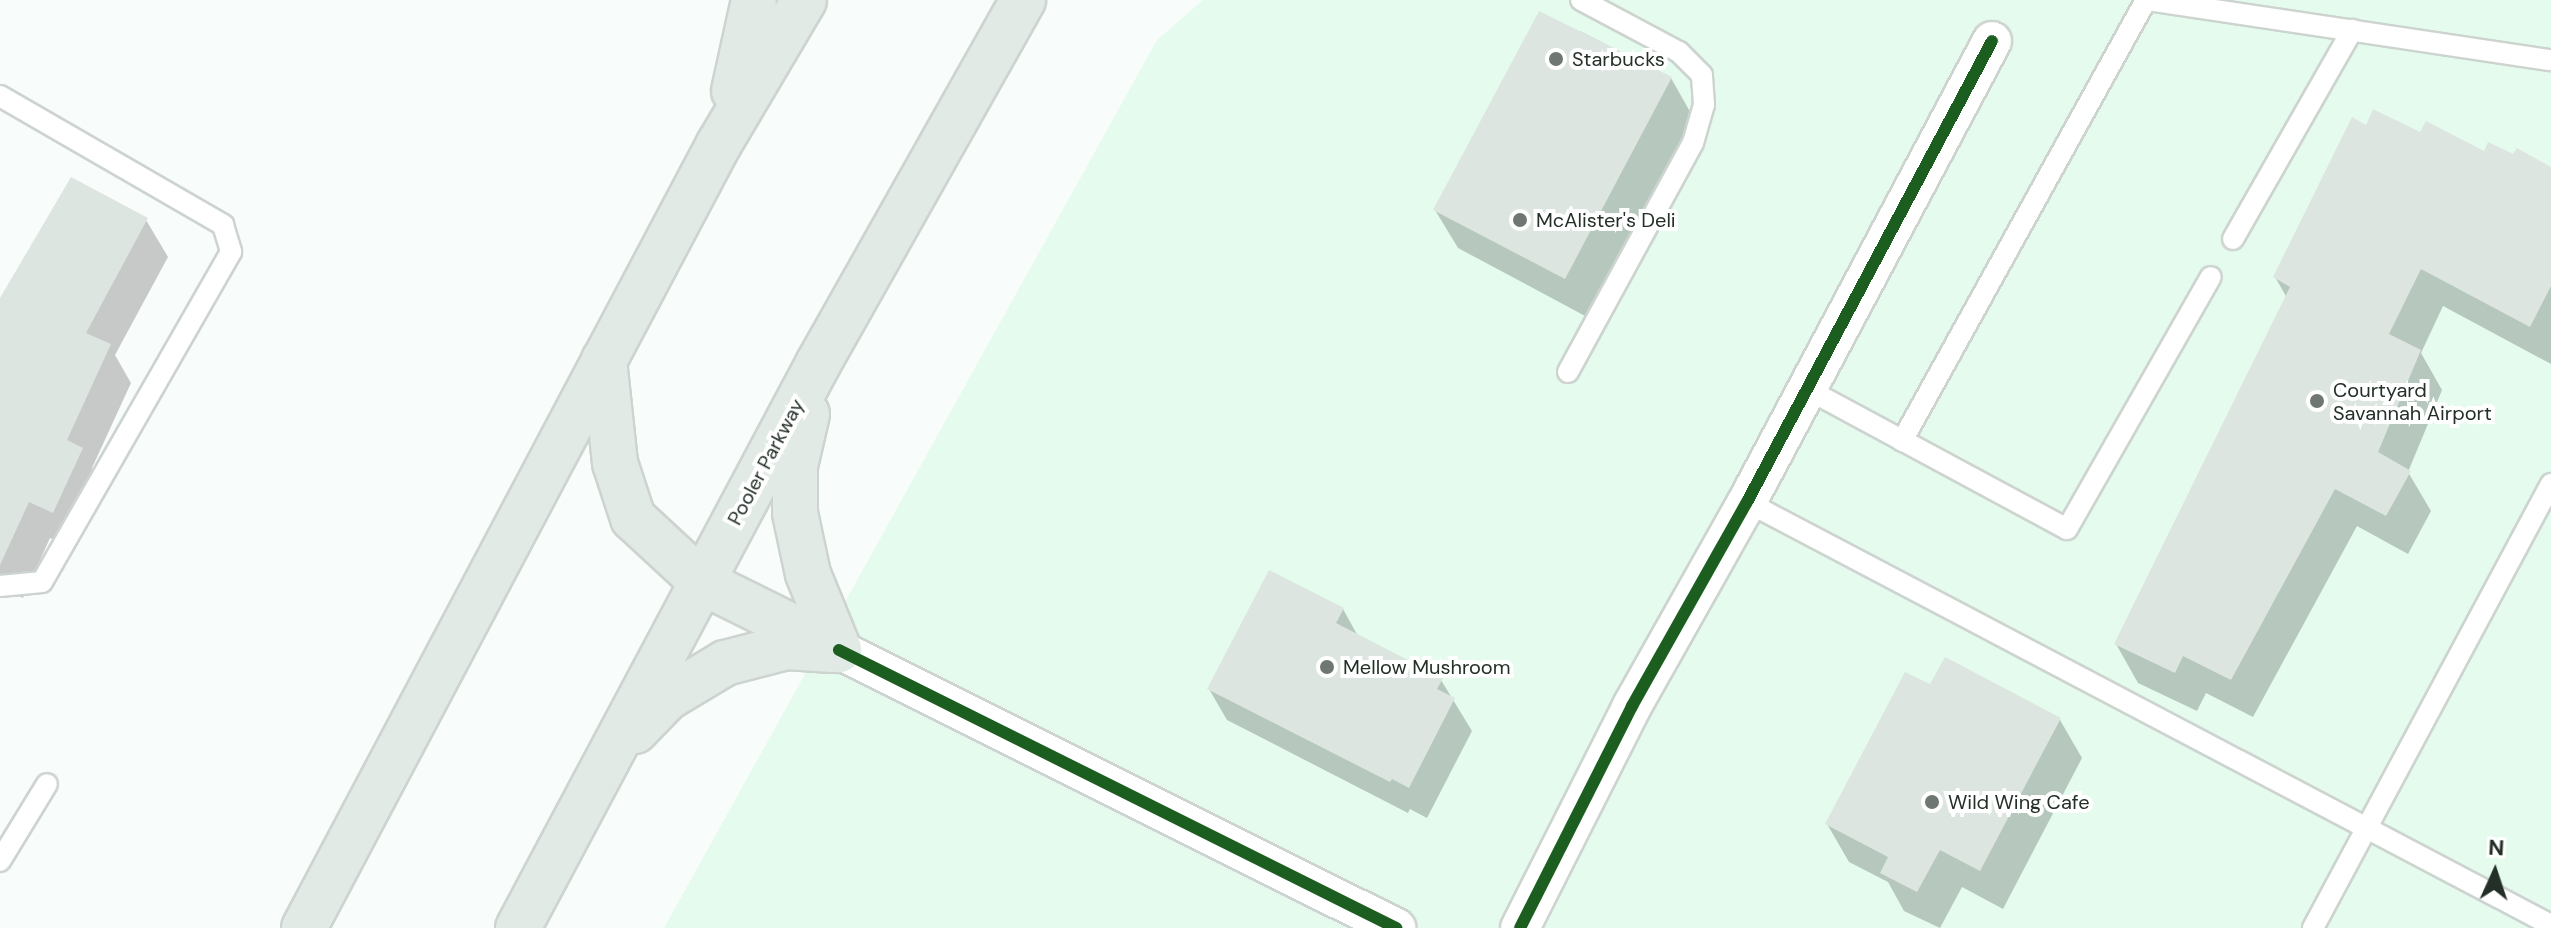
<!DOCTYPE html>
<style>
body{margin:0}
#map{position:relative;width:2551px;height:928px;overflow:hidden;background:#f8fcfa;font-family:"DM Sans",sans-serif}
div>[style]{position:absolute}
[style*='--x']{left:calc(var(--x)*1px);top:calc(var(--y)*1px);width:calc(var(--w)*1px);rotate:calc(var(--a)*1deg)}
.built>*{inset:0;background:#e4fbed}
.shadow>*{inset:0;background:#0003}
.building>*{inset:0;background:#dde5e0}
.roads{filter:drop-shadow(2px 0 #cdd4d0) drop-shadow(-2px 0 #cdd4d0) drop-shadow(0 2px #cdd4d0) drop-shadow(0 -2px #cdd4d0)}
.lane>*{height:20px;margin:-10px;padding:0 10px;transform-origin:10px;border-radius:10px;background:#fefffe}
.street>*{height:38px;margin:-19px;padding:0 19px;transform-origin:19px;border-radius:19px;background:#fefffe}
.primary>*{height:44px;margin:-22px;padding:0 22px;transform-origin:22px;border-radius:22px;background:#e2eae6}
.cycleway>*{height:12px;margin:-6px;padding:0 6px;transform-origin:6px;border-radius:6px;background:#1b5e20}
.dots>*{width:22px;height:22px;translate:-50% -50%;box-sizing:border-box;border:4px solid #fff;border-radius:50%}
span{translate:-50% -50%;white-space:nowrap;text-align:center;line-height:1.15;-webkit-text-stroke:8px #fff;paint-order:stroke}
.poi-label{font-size:20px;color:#232f27}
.left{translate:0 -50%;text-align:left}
.street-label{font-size:20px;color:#232f27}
.north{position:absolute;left:2455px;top:832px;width:80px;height:80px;-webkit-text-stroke:6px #fff;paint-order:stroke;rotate:3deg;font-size:22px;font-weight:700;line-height:32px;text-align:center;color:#232f27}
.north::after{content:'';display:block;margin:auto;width:28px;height:36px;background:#232f27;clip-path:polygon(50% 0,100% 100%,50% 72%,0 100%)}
</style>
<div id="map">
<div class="built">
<i style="clip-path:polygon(1203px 0,2551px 0,2551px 928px,664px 928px,1157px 40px)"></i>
</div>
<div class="shadow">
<i style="clip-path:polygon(1580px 31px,1671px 78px,1693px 117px,1587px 317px,1458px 248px,1435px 210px)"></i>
<i style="clip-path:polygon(2367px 128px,2421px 134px,2551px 170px,2551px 364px,2443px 306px,2421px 353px,2442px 390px,2408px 472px,2431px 511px,2408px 554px,2357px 526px,2253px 717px,2206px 693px,2197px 711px,2138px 683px,2116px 644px,2287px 298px,2275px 277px)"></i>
<i style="clip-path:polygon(146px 220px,168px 257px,115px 355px,131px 383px,92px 468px,103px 486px,75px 549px,50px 538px,23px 598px,0 587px,0 305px)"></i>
<i style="clip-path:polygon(1343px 609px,1359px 638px,1441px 680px,1472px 731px,1427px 818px,1410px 809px,1408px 813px,1227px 720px,1209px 689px)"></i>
<i style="clip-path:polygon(1931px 687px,2060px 720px,2082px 758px,2003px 909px,1962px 887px,1940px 928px,1904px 911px,1888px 882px,1849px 862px,1827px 824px)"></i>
</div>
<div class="building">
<i style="clip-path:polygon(1539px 11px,1672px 77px,1565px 279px,1433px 210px)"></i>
<i style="clip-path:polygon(2373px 109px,2420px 132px,2426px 121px,2484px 151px,2488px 142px,2513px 154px,2517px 148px,2551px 167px,2551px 286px,2530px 327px,2421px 269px,2389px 334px,2421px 350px,2378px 452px,2411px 471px,2386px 516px,2335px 489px,2231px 680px,2183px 656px,2175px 673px,2114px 644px,2290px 287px,2273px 277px,2352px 117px,2366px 125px)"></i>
<i style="clip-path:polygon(71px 177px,148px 218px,86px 333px,111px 344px,67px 440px,83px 448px,53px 513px,29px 502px,0 565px,0 298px)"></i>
<i style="clip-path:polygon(1269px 570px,1344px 608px,1336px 623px,1443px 678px,1437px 689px,1455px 698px,1409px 788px,1392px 779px,1390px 782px,1207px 689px)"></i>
<i style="clip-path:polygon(1945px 657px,2061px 718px,1980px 871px,1940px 850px,1917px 892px,1880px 873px,1888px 857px,1825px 824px,1905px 672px,1930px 684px)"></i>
</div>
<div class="roads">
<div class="lane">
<i style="--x:2148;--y:0;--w:407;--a:8.5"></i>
<i style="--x:0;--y:96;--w:258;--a:30"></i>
<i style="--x:223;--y:225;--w:28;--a:73"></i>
<i style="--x:231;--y:252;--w:380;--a:119.8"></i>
<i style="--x:42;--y:582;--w:42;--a:174.6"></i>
<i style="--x:2233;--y:239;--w:241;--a:-60.3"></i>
<i style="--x:1568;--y:372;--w:261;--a:-61.4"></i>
<i style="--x:1693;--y:143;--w:40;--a:-74"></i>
<i style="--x:1704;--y:105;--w:30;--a:-94"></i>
<i style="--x:1702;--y:75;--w:33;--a:-135"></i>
<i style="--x:1679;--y:52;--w:111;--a:-152"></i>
<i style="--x:1807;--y:389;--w:295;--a:28.3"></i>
<i style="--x:2067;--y:529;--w:290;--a:-60.3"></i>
<i style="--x:1902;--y:441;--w:504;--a:-61.04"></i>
<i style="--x:1747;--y:502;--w:908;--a:27.75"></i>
<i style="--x:0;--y:861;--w:90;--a:-58.6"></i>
<i style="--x:2313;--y:928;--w:504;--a:-61.81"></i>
</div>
<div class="street">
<i style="--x:839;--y:650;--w:623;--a:26.52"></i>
<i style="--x:1520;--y:928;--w:249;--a:-63.2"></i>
<i style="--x:1632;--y:706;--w:234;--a:-60.6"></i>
<i style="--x:1747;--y:502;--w:522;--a:-62.01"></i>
</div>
<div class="primary">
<i style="--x:734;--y:91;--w:93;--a:-77.6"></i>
<i style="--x:604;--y:360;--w:104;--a:83.9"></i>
<i style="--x:615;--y:463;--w:58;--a:71.9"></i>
<i style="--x:633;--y:518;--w:94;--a:42.8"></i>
<i style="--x:702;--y:582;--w:153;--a:26.4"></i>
<i style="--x:807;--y:414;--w:53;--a:103"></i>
<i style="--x:795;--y:466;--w:47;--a:90"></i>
<i style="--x:795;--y:513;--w:62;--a:78"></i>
<i style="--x:808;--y:574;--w:82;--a:67.8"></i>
<i style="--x:635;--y:731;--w:46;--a:-45.9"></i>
<i style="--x:667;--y:698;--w:68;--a:-31.1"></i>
<i style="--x:725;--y:663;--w:64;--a:-14.5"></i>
<i style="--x:787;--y:647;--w:45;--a:3.8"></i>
<i style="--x:304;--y:928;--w:887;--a:-62.11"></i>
<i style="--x:719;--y:144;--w:167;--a:-59.4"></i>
<i style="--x:518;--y:928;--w:639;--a:-61.99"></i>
<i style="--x:818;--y:364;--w:418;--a:-60.6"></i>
</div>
</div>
<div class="cycleway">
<i style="--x:839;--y:650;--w:623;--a:26.52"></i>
<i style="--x:1520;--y:928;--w:249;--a:-63.2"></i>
<i style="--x:1632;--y:706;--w:234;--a:-60.6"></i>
<i style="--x:1747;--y:502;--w:522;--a:-62.01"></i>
</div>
<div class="dots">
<i style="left:1556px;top:59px;background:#6e7771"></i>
<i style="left:1520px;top:220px;background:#6e7771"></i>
<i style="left:2317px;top:401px;background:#6e7771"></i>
<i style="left:1327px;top:667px;background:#6e7771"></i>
<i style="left:1932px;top:802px;background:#6e7771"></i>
</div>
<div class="poi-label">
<span class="left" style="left:1572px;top:59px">Starbucks</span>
<span class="left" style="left:1536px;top:220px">McAlister's Deli</span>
<span class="left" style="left:2333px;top:402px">Courtyard<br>Savannah Airport</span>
<span class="left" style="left:1343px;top:667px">Mellow Mushroom</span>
<span class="left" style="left:1948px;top:802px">Wild Wing Cafe</span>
</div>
<div class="street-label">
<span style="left:766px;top:462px;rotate:-62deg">Pooler Parkway</span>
</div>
<div class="north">N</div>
</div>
